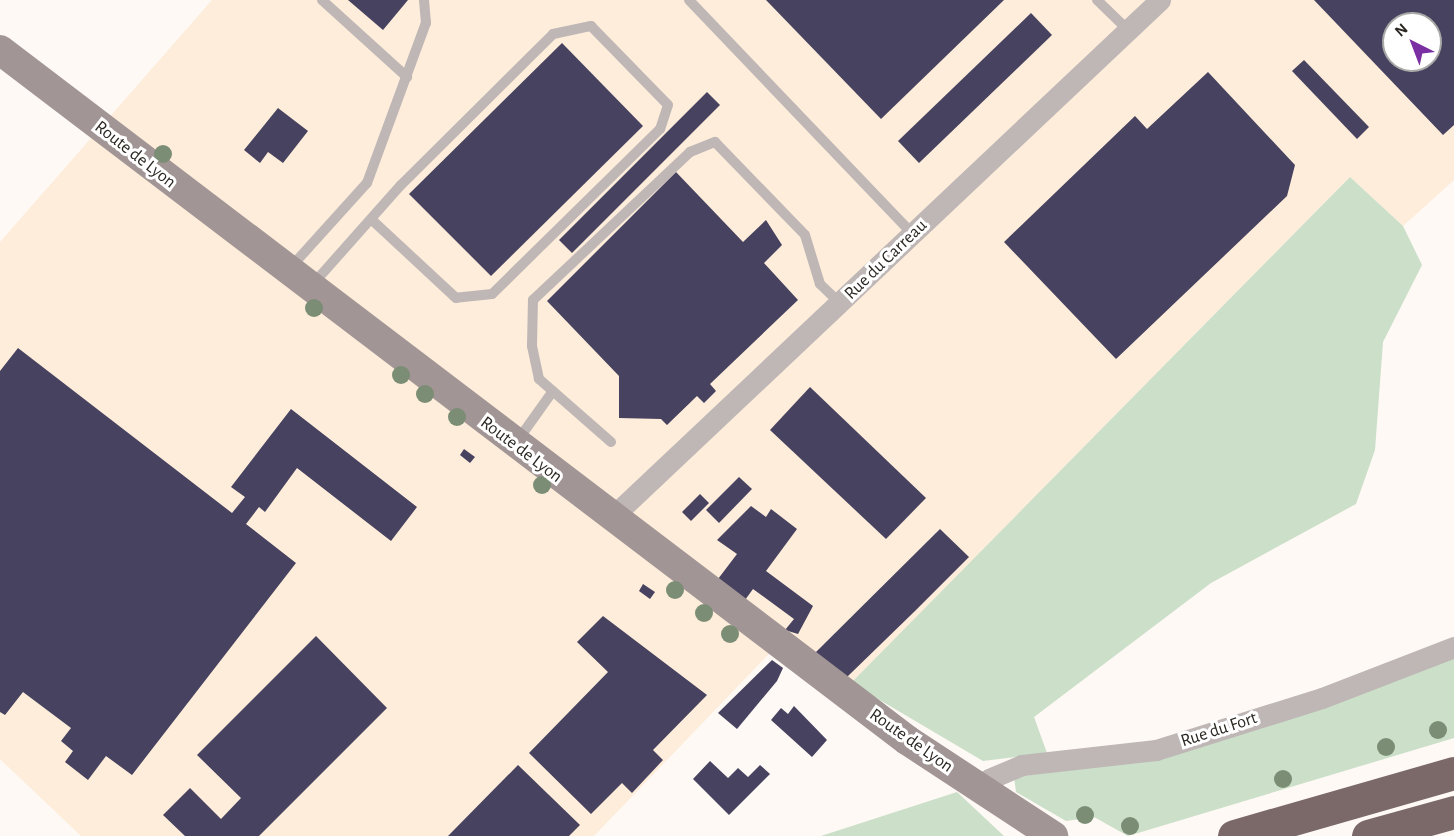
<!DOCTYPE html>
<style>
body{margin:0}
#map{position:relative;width:1454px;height:836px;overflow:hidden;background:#fef9f4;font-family:"Alegreya Sans",sans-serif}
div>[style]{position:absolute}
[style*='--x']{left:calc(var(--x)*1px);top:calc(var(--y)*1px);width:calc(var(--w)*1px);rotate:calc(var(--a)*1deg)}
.industrial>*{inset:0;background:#fdedda}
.green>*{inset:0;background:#cbdfc9}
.building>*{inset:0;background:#46425f}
.lane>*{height:10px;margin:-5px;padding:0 5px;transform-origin:5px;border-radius:5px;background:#bfb6b6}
.street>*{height:21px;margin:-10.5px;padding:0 10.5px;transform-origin:10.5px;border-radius:10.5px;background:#bfb6b6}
.secondary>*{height:30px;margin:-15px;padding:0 15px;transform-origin:15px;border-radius:15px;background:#a29595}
.highway>*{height:33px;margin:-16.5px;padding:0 16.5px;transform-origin:16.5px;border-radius:16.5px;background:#7b6969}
.trees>*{width:18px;height:18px;margin:-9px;border-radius:50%;background:#7b8d75}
span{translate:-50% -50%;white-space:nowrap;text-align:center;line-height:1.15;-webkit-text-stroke:6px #fff;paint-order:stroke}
.street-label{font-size:18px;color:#2b2722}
.north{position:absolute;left:1382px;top:12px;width:60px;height:60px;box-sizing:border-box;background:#fff;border:2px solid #aaa9a7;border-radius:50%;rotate:318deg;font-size:16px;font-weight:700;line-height:24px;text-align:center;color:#2b2722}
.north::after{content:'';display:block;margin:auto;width:21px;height:27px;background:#7a30a2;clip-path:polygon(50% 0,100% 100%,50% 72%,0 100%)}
</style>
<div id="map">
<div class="industrial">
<i style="clip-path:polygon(evenodd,212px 0,1454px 0,1454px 180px,1403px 226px,1350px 177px,851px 683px,787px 635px,594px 836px,81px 836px,0 759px,0 242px,212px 0,1394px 24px,1430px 24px,1430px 60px,1394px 60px,1394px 24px)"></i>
</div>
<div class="green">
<i style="clip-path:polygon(1350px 177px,1403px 226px,1422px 265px,1383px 342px,1375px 450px,1356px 504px,1211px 583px,1034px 717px,1047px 753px,983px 761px,851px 683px)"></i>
<i style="clip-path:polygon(1454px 658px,1454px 738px,1128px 836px,1094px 817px,1066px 821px,1016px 792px,1014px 777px,1152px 760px)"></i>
<i style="clip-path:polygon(957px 792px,1004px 836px,821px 836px)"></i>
</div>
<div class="building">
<i style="clip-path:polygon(348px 0,408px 0,383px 30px)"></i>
<i style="clip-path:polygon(766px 0,1004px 0,881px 119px)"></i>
<i style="clip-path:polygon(evenodd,1314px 0,1454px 0,1454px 125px,1443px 135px,1314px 0,1394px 24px,1430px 24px,1430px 60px,1394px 60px,1394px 24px)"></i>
<i style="clip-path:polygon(1031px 13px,1052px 35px,919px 163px,898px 141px)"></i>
<i style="clip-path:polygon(562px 43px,643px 126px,491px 276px,409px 194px)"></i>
<i style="clip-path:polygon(1304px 60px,1369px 127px,1357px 139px,1292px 71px)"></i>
<i style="clip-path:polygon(1208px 72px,1295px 165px,1287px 196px,1116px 359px,1004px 242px,1135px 116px,1147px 129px)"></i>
<i style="clip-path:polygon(707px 92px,720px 105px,572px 253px,559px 240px)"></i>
<i style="clip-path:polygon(278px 108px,308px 131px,283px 163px,268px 152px,260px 163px,244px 150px)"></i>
<i style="clip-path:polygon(676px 172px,743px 242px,766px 220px,782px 245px,764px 263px,798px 300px,710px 384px,716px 391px,704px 403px,697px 396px,667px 425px,661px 419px,619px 418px,619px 376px,547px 301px)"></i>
<i style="clip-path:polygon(18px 348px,232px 513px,245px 497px,231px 487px,291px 409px,417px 507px,391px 541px,297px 468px,265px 512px,259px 507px,246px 524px,296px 563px,132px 775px,106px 756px,88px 780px,65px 762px,73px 751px,61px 741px,71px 728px,23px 692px,5px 715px,0 712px,0 371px)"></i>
<i style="clip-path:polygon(810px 387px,926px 498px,886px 539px,770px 430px)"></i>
<i style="clip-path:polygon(464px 449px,475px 457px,470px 463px,460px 455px)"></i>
<i style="clip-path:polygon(739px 477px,752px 489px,719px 523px,706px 510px)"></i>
<i style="clip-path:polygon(700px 494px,709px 503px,691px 521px,682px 512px)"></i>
<i style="clip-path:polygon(751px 506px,766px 517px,771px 509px,797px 529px,766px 571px,813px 606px,798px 634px,785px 630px,794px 619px,753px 589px,745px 600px,718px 579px,737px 554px,717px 540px)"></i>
<i style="clip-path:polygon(940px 529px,969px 557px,916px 610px,847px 677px,815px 653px)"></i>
<i style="clip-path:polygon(643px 584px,655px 592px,650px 599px,639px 591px)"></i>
<i style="clip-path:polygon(603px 616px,707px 695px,653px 750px,663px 760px,632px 793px,622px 783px,591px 814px,529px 753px,608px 672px,577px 642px)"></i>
<i style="clip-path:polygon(316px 636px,387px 708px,259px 836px,185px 836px,163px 815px,190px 788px,221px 819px,241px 798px,197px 755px)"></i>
<i style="clip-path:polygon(772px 660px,783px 668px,777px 681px,737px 729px,718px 713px)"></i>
<i style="clip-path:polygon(794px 706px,827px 740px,812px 757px,771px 720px,781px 708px,788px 714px)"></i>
<i style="clip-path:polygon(710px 761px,728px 778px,738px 768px,748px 777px,760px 765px,770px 774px,729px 815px,693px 779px)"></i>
<i style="clip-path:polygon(518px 765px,580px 825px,569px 836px,448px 836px)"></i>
</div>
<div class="lane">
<i style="--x:322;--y:0;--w:115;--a:42.2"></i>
<i style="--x:689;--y:0;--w:324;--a:46.3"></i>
<i style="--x:1097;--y:0;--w:43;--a:44.1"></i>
<i style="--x:291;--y:267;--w:113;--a:-47.9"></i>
<i style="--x:367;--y:183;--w:171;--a:-69.8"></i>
<i style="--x:426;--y:23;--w:23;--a:-95"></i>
<i style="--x:313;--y:284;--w:132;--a:-48.4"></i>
<i style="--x:401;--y:185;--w:214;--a:-44.8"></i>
<i style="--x:553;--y:34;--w:39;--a:-12"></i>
<i style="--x:591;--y:26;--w:110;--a:45.7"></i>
<i style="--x:668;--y:105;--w:25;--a:108"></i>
<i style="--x:660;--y:129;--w:235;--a:135.5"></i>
<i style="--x:492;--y:294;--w:36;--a:174"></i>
<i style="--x:456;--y:298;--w:113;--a:-137.1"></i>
<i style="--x:518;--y:440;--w:60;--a:-54.5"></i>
<i style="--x:611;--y:442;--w:96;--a:-138.8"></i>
<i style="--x:539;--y:379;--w:34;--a:-102"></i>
<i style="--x:532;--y:346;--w:46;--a:-88.8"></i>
<i style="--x:533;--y:300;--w:216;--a:-43.3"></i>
<i style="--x:690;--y:152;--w:27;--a:-22"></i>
<i style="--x:715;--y:142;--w:129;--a:45.9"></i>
<i style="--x:805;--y:235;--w:51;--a:73"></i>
<i style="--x:820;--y:284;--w:28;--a:44"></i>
</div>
<div class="street">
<i style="--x:611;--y:518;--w:755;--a:-43.34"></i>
<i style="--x:981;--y:789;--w:13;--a:-51"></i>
<i style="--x:989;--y:779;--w:36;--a:-23"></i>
<i style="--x:1022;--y:765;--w:135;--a:-6.4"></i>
<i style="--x:1156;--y:750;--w:174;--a:-17.4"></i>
<i style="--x:1322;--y:698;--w:142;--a:-21.1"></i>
</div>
<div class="secondary">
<i style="--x:0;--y:50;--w:1140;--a:37.26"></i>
<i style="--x:907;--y:740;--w:175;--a:33.3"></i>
</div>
<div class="highway">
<i style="--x:1234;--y:836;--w:229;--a:-16"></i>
<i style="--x:1368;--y:836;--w:89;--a:-15.6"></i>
</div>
<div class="trees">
<i style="left:163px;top:154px"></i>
<i style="left:314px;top:308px"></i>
<i style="left:401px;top:375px"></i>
<i style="left:425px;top:394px"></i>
<i style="left:457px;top:417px"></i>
<i style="left:542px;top:485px"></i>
<i style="left:675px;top:590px"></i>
<i style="left:704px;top:613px"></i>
<i style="left:730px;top:634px"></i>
<i style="left:1438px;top:730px"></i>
<i style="left:1386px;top:747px"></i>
<i style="left:1283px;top:779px"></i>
<i style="left:1085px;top:815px"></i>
<i style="left:1130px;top:826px"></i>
</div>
<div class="street-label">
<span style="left:135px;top:155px;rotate:38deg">Route de Lyon</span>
<span style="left:886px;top:260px;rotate:-44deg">Rue du Carreau</span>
<span style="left:521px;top:450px;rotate:37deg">Route de Lyon</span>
<span style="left:1219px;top:730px;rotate:-18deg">Rue du Fort</span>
<span style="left:911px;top:741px;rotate:35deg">Route de Lyon</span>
</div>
<div class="north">N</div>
</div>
